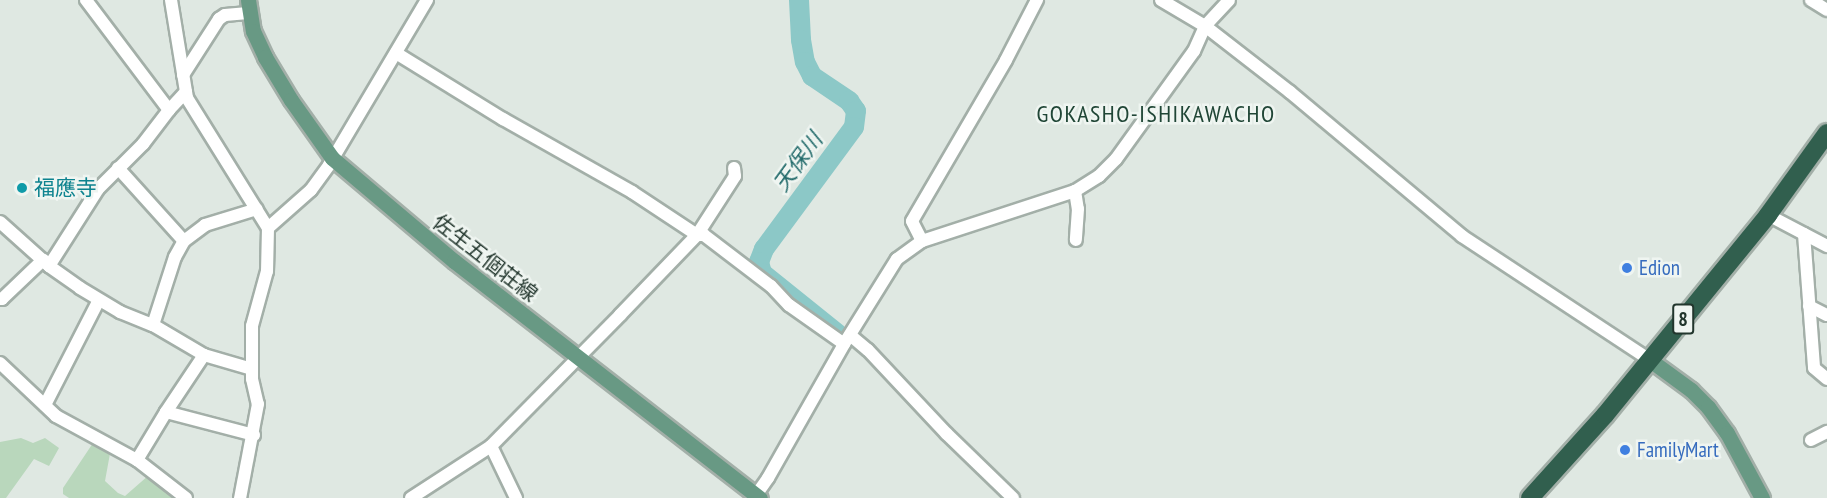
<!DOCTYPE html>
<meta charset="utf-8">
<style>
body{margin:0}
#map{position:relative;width:1827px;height:498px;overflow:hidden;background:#dfe8e2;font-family:"PT Sans Narrow","Noto Sans JP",sans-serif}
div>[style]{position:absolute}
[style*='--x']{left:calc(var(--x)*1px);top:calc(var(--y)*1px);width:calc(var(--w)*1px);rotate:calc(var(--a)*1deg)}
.green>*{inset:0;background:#b9d7bc}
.river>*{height:20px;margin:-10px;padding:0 10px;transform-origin:10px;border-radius:10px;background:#8cc8c7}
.roads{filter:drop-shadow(2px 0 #a3afa8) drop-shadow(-2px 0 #a3afa8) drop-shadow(0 2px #a3afa8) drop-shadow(0 -2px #a3afa8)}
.minor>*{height:12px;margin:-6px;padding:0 6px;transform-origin:6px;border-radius:6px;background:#fff}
.major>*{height:15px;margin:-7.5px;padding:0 7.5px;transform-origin:7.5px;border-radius:7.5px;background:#689984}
.highway>*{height:18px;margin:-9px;padding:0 9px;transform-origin:9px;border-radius:9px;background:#315f4e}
.dots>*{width:16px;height:16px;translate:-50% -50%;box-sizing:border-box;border:3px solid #eff5f1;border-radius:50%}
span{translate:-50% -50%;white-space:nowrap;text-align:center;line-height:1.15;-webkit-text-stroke:5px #eff5f1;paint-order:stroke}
.shield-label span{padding:2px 4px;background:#eff5f1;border:2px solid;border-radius:4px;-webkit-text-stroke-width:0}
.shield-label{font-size:20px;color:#22362d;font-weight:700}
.culture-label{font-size:21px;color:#0d838f}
.left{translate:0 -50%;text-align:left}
.street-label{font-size:21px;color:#22362d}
.shop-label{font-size:21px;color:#366cbe}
.water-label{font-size:22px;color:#236b6b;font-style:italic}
.quarter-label{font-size:24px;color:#204636;letter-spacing:1.5px}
</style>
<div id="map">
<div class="green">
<i style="clip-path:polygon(21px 438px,33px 443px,45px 438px,59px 448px,49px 466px,34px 459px,6px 498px,0 498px,0 442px)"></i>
<i style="clip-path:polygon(95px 440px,111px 448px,105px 481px,118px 493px,125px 496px,149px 475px,182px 498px,69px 498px,63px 494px,63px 488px)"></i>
</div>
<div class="river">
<i style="--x:799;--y:0;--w:40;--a:87.1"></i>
<i style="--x:801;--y:40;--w:22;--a:80"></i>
<i style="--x:805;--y:62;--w:16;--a:63"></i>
<i style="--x:812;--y:76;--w:45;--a:34"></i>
<i style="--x:849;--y:101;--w:12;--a:55"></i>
<i style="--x:856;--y:111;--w:16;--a:97"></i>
<i style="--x:854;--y:127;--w:152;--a:126.4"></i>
<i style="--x:764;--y:249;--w:14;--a:111"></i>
<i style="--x:759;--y:262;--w:11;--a:75"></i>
<i style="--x:762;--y:273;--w:97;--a:38.8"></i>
</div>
<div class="roads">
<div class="minor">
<i style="--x:86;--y:0;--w:138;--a:53"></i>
<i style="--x:171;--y:0;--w:99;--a:80.7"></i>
<i style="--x:187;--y:98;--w:153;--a:58.1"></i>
<i style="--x:268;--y:228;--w:43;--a:91.3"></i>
<i style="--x:267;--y:271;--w:57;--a:105.3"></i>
<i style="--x:252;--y:326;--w:53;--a:90"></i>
<i style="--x:252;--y:379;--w:26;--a:77"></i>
<i style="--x:258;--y:404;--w:96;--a:100.8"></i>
<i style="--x:1161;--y:0;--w:51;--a:30.6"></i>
<i style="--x:1205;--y:26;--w:108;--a:37.8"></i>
<i style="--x:1290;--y:92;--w:224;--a:39.9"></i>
<i style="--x:1462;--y:236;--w:225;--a:33.4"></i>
<i style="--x:1811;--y:0;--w:19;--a:32"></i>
<i style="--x:396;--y:53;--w:126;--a:31.7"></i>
<i style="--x:503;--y:119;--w:148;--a:29.5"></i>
<i style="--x:632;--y:192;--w:78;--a:33.5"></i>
<i style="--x:697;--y:235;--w:7;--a:0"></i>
<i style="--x:704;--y:235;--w:84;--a:37.3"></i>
<i style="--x:771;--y:286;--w:26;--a:47"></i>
<i style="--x:789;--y:305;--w:67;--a:35.3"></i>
<i style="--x:183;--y:75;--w:67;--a:-57.3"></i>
<i style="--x:219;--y:19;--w:7;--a:-34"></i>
<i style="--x:225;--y:15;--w:23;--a:-5"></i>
<i style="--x:118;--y:168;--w:98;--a:47.9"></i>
<i style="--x:184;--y:241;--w:26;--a:-37"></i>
<i style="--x:205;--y:225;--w:54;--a:-17.1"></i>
<i style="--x:1075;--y:191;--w:18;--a:81"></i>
<i style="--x:1078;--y:209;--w:31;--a:94"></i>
<i style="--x:1768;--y:215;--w:67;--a:27.7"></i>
<i style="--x:0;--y:222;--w:66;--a:41.9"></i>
<i style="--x:49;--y:266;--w:38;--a:35"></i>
<i style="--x:80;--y:288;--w:47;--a:31"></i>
<i style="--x:120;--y:312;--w:35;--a:22"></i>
<i style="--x:153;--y:325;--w:59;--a:30.5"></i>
<i style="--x:204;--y:355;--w:50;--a:16.3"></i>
<i style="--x:268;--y:228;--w:57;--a:-41.5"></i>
<i style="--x:311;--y:190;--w:31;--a:-54"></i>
<i style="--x:329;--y:165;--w:192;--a:-59.3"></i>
<i style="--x:1804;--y:234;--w:134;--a:85.7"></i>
<i style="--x:1814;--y:368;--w:17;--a:40"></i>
<i style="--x:922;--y:241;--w:22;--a:-117"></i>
<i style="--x:912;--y:221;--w:186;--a:-59.7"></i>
<i style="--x:1006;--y:60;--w:68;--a:-62.7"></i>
<i style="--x:49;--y:266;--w:91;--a:-57.5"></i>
<i style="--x:98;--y:189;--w:64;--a:-45"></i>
<i style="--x:143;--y:144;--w:43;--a:-52.6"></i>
<i style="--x:169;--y:110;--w:25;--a:-47"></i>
<i style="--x:0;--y:299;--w:2;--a:0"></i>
<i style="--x:2;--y:299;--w:57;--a:-43.6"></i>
<i style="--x:1809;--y:306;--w:20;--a:27"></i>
<i style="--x:153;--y:325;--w:71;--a:-72.1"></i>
<i style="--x:175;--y:257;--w:18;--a:-61"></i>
<i style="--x:850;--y:335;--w:23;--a:40"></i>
<i style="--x:868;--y:350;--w:115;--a:46.8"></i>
<i style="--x:947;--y:434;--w:92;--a:44.1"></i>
<i style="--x:204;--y:355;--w:69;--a:123.7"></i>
<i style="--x:166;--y:412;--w:91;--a:14.6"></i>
<i style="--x:0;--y:363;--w:77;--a:43.4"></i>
<i style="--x:56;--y:416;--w:92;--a:28.5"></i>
<i style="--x:137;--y:460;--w:62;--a:37.8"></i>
<i style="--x:45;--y:405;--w:118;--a:-62.8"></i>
<i style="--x:1811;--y:440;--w:18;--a:-27"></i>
<i style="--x:491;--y:446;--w:58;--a:64.3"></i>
<i style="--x:137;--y:460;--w:56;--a:-58.9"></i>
<i style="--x:411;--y:498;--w:95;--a:-33"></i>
<i style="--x:491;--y:446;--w:184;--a:-45.4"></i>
<i style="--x:620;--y:315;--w:111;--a:-46.1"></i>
<i style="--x:697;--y:235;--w:70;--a:-57.2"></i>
<i style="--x:735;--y:176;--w:8;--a:-97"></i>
<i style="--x:754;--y:498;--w:24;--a:-55"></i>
<i style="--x:768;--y:478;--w:154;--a:-60.4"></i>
<i style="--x:844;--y:344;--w:100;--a:-58.1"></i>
<i style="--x:897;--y:259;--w:31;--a:-36"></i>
<i style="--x:922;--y:241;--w:161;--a:-18.1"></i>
<i style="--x:1075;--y:191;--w:28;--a:-32"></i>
<i style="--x:1099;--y:176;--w:24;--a:-45"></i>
<i style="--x:1116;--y:159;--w:133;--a:-54.2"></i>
<i style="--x:1194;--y:51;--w:27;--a:-66"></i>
<i style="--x:1205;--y:26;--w:35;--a:-47"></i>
</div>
<div class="major">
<i style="--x:248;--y:0;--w:31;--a:81"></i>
<i style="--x:253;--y:31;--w:29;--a:65"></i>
<i style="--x:265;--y:57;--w:50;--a:58.8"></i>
<i style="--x:291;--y:100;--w:71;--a:54.7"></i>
<i style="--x:332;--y:158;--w:160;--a:40.2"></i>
<i style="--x:454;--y:261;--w:387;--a:37.8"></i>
<i style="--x:1650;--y:360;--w:51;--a:36.2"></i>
<i style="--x:1691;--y:390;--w:24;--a:45"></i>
<i style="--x:1708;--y:407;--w:32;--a:54"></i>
<i style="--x:1727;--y:433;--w:74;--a:61.7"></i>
</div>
<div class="highway">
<i style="--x:1530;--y:498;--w:112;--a:-47.9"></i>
<i style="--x:1605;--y:415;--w:258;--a:-50.8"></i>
<i style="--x:1768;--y:215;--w:101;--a:-54.3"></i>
</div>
</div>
<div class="dots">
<i style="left:22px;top:188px;background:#0f9aa8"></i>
<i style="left:1627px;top:268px;background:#3f7fe0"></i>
<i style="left:1625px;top:450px;background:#3f7fe0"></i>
</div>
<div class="shield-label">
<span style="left:1683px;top:319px">8</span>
</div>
<div class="culture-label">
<span class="left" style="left:34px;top:188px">福應寺</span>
</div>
<div class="street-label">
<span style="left:485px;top:258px;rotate:38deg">佐生五個荘線</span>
</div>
<div class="shop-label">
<span class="left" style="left:1639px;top:268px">Edion</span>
<span class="left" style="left:1637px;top:450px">FamilyMart</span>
</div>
<div class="water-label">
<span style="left:798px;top:162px;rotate:-54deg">天保川</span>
</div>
<div class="quarter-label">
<span style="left:1156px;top:114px">GOKASHO-ISHIKAWACHO</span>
</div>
</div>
